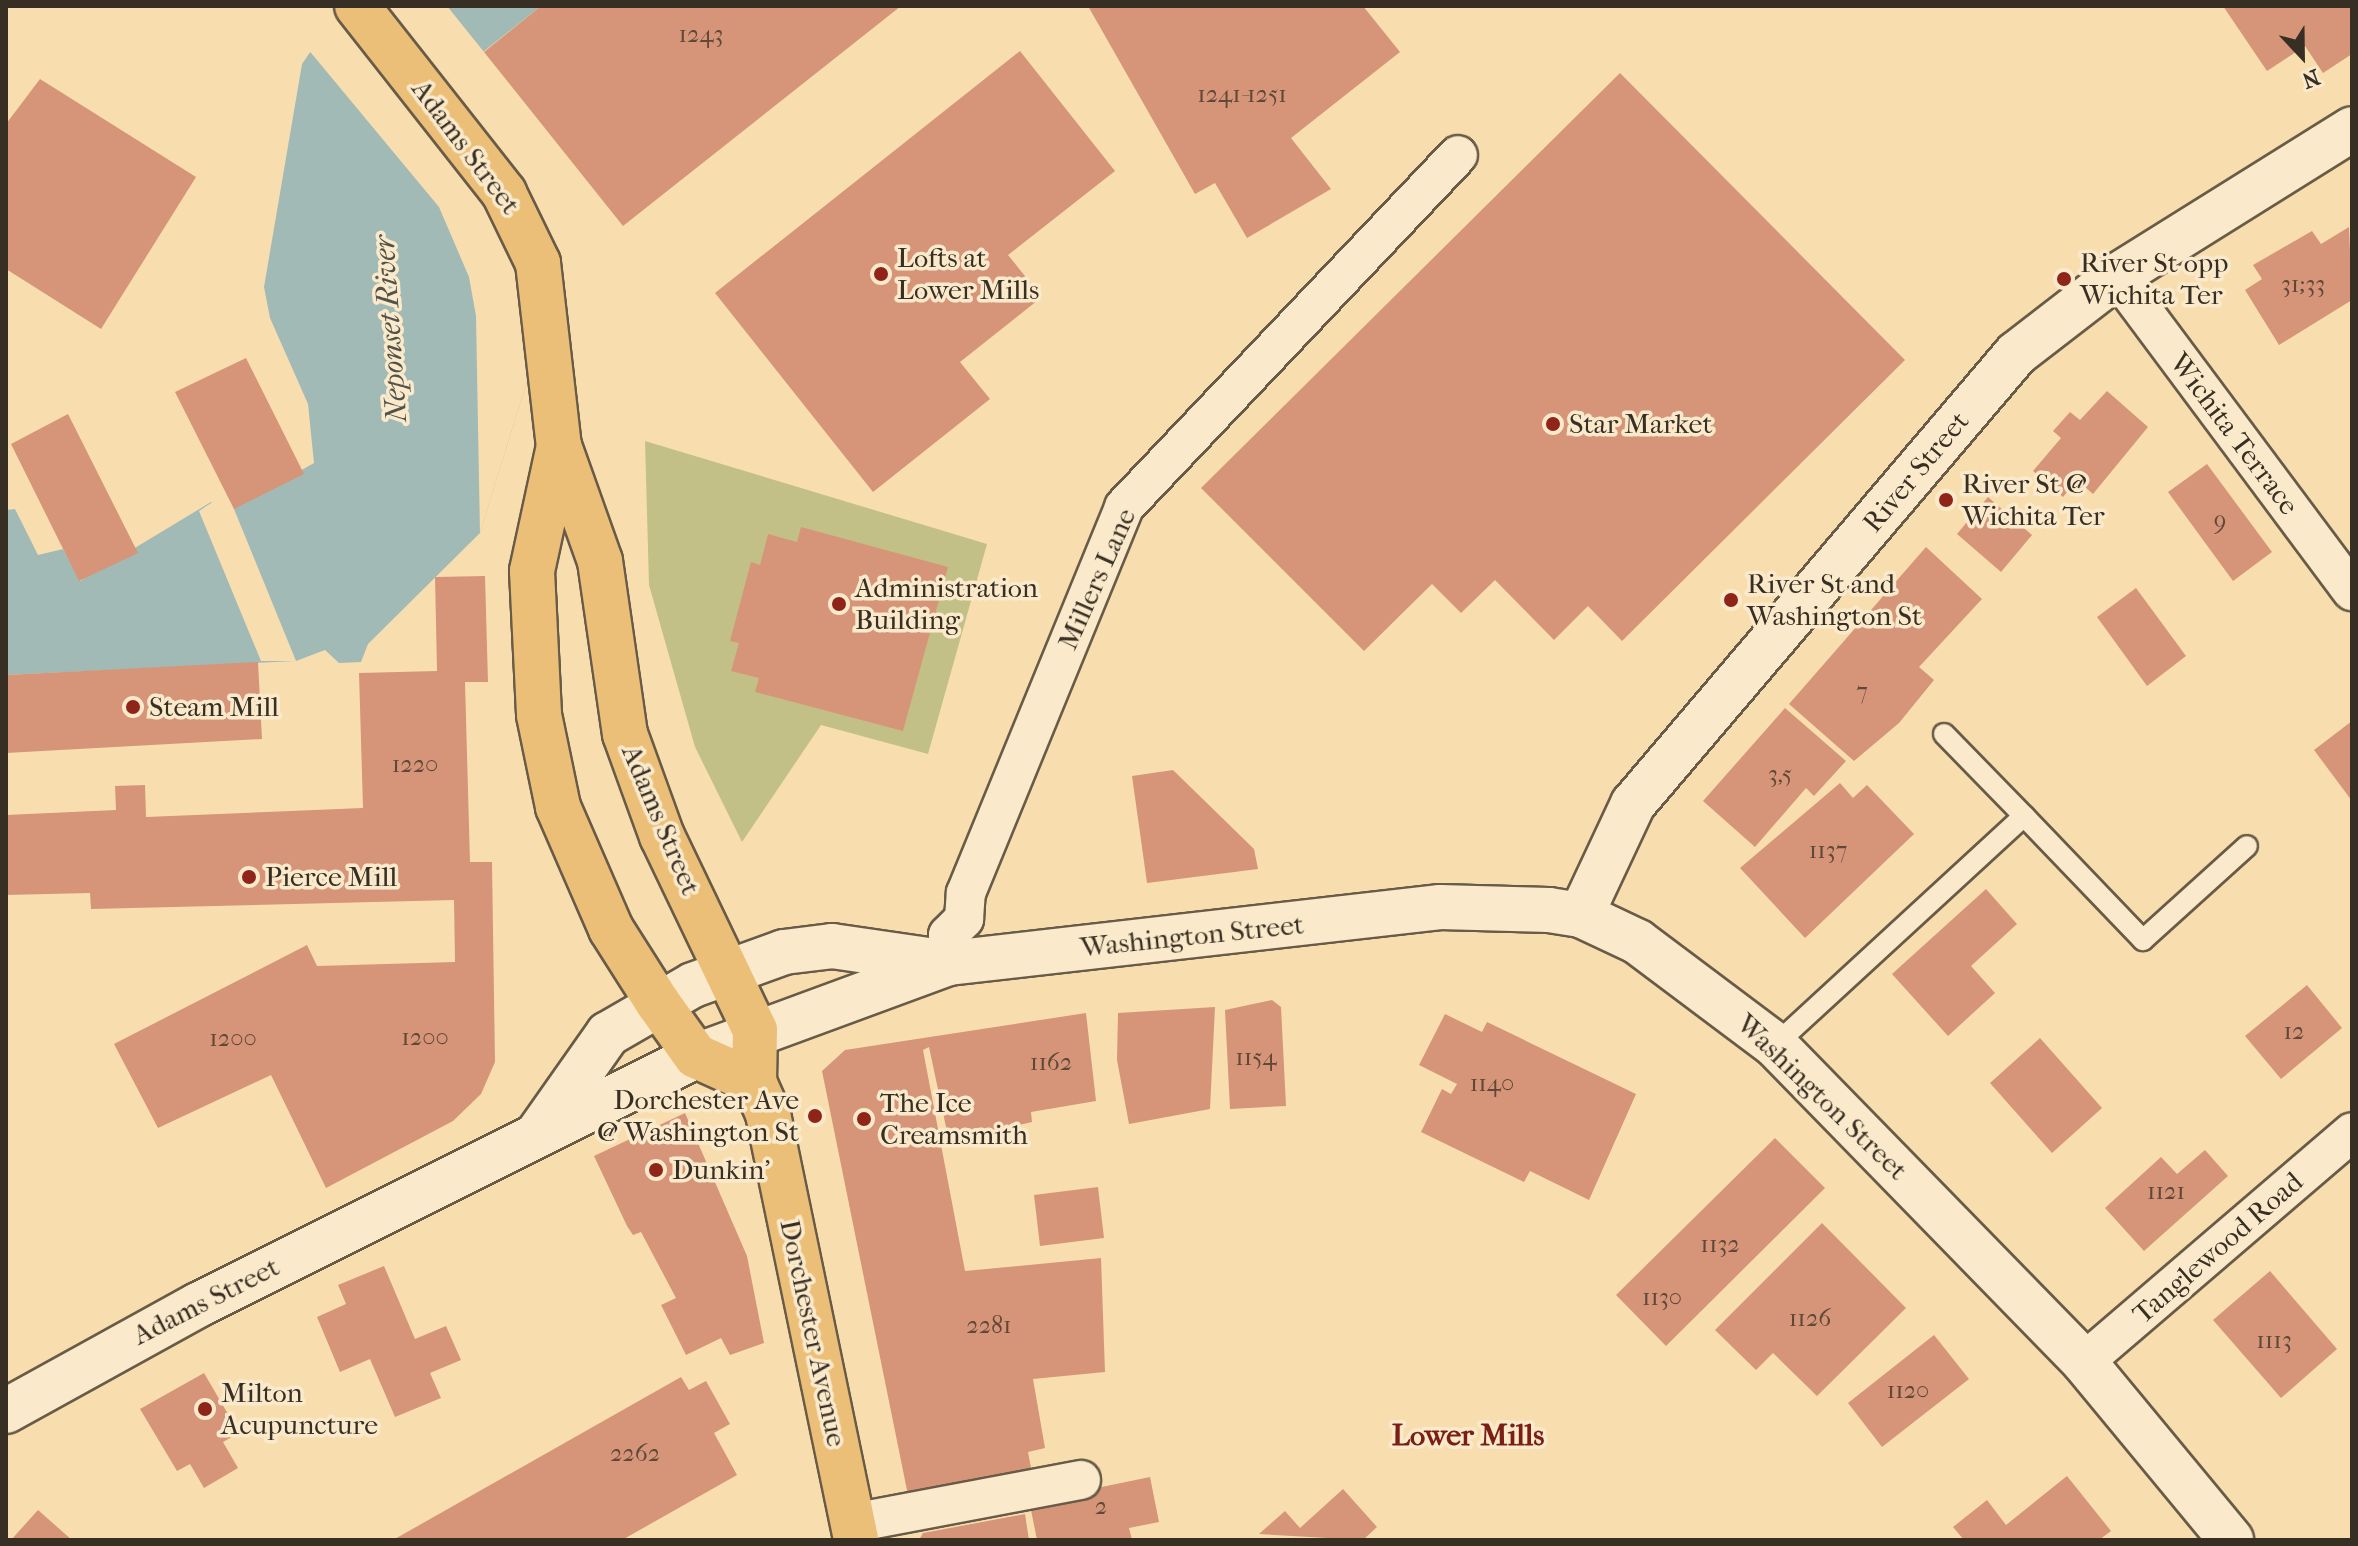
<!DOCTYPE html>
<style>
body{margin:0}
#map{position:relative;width:2358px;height:1546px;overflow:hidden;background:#f8deaf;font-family:"IM FELL French Canon",serif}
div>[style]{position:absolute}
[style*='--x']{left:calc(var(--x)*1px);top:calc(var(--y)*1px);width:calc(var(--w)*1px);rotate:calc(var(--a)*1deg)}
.green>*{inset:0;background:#c2c087}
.water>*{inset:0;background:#a1bab5}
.pier>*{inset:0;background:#f8deaf}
.building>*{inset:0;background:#d69578}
.roads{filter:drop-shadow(2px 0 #685b47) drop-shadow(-2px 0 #685b47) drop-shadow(0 2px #685b47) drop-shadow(0 -2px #685b47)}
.lane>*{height:20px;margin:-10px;padding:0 10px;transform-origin:10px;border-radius:10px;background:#faeacb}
.street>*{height:38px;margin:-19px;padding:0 19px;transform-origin:19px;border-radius:19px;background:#faeacb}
.secondary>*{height:44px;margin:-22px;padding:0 22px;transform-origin:22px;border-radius:22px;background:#faeacb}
.primary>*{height:44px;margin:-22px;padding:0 22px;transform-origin:22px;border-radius:22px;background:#ecbf78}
.dots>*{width:22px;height:22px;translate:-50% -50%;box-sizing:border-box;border:4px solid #faeacb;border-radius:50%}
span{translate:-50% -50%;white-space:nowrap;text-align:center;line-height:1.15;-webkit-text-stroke:7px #faeacb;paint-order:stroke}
.number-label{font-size:24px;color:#604839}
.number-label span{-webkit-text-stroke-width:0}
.street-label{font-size:28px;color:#382f24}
.poi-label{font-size:28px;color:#382f24}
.left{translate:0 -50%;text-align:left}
.right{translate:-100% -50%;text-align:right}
.water-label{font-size:30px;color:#525248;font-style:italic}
.neighbourhood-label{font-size:30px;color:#7a1f14;font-weight:700}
.frame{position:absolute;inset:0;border:8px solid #382f24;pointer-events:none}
.north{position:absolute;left:2262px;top:16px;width:80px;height:80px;-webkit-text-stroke:6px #faeacb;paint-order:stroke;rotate:158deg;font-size:22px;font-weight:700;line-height:32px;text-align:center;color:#382f24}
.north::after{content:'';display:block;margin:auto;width:28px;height:36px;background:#382f24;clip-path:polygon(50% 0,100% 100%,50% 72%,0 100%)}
</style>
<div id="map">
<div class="green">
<i style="clip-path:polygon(645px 441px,987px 544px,928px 754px,821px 725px,742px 842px,695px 747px,649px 585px)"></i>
</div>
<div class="water">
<i style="clip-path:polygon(342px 6px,541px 6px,430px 94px,553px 297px,480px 533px,368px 644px,361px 662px,339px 663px,325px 650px,296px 661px,6px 675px,6px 510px,15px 509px,38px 555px,63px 549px,80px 581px,211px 502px,234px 508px,314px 463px,308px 404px,270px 318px,264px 287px,302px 64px)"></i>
</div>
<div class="pier">
<i style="clip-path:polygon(343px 6px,447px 6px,484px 52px,430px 94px,553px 297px,480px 533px,476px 316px,469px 277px,439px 207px,307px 48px)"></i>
<i style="clip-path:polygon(226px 493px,234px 509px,296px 661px,261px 661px,199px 511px)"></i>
</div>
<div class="building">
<i style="clip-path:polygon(541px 6px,901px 6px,623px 226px,484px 52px)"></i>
<i style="clip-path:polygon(1088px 6px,1363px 6px,1400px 52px,1291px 138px,1331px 189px,1247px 238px,1215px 183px,1195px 194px)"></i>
<i style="clip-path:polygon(2223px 6px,2352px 6px,2352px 54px,2323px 73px,2305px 46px,2267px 71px)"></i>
<i style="clip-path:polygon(1020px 51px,1115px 171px,1008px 255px,1042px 297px,960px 362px,990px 399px,873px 492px,715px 293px)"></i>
<i style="clip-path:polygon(1620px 73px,1905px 360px,1622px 641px,1588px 606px,1554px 640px,1495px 580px,1461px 613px,1432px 584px,1364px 651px,1201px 488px)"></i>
<i style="clip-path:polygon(40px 79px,196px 177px,101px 329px,6px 269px,6px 124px)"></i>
<i style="clip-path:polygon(2349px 227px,2352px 300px,2279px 345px,2245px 290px,2262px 279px,2253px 265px,2312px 231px,2321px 244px)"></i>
<i style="clip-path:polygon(246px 358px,304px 474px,234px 509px,175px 392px)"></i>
<i style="clip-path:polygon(2107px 391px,2148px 427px,2093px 494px,2077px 480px,2063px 497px,2033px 471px,2061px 438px,2053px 431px,2070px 412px,2080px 420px)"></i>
<i style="clip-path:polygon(68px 414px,138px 553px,79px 581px,11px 444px)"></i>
<i style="clip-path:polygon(2207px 464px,2272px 552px,2233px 581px,2168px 492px)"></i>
<i style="clip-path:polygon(1988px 497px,2032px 535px,2001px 572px,1957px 534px)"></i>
<i style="clip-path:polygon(801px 527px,948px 567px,903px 731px,755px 692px,759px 678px,731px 671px,739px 643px,730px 641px,751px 562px,760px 565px,768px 534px,797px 542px)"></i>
<i style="clip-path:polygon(1926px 547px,1982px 599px,1919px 667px,1934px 680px,1899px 723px,1854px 761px,1789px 704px)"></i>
<i style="clip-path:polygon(485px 576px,488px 682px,465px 682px,470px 862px,492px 862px,495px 1062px,481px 1094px,453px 1121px,326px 1188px,271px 1075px,158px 1128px,114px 1044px,307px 945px,317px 966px,455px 962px,454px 900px,91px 909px,90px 893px,6px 895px,6px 815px,116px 810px,115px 786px,145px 785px,146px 817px,363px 808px,359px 673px,437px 671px,435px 577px)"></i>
<i style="clip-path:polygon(2136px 588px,2186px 656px,2147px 686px,2097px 617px)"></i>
<i style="clip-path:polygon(258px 662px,262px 739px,6px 753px,6px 675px)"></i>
<i style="clip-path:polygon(1785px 708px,1846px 761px,1814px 796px,1806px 788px,1755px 847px,1703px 801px)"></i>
<i style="clip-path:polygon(2352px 721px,2352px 801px,2314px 750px)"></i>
<i style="clip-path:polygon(1173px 770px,1254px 849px,1258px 869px,1147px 883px,1132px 776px)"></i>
<i style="clip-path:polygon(1840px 783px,1853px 798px,1867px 785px,1914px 834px,1805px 938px,1740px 868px)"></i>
<i style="clip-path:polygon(1986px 889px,2017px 924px,1971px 966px,1995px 993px,1948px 1036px,1892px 974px)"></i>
<i style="clip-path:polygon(2307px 985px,2342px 1028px,2281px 1079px,2245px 1036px)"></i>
<i style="clip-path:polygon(1272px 1000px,1281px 1007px,1286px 1106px,1230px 1109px,1225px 1010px)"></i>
<i style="clip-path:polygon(1215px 1007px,1210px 1109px,1129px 1124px,1117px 1060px,1118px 1013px)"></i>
<i style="clip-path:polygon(1086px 1013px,1096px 1101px,1031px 1112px,1032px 1122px,949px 1141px,929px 1047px,923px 1050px,965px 1271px,1101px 1258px,1105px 1372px,1033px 1379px,1045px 1448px,1028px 1452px,1033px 1478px,910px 1505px,822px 1071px,845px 1050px)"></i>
<i style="clip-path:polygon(1445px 1014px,1482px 1032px,1487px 1022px,1636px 1094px,1589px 1200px,1530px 1171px,1524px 1182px,1421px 1132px,1442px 1089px,1451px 1094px,1457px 1084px,1419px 1065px)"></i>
<i style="clip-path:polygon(2040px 1038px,2102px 1108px,2052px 1153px,1990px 1083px)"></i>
<i style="clip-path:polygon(685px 1113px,747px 1256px,764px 1343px,730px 1355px,721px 1338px,686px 1355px,661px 1305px,676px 1298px,641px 1232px,633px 1235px,627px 1226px,594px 1156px)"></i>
<i style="clip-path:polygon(1775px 1138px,1825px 1188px,1666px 1346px,1616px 1295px)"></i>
<i style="clip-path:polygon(2205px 1150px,2228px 1176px,2144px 1251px,2105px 1208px,2161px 1157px,2177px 1174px)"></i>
<i style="clip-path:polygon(1098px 1187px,1104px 1238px,1040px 1246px,1034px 1195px)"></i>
<i style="clip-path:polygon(1822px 1223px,1906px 1308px,1817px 1396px,1773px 1353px,1756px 1370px,1715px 1330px)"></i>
<i style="clip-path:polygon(384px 1266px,415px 1339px,446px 1326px,461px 1360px,430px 1373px,441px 1398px,395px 1417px,370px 1359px,340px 1372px,317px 1317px,346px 1304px,338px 1285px)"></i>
<i style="clip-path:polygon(2270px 1271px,2337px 1349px,2281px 1398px,2213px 1320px)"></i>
<i style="clip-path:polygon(1934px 1335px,1969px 1379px,1882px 1447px,1848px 1403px)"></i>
<i style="clip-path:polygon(204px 1373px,239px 1433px,223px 1442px,238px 1468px,204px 1488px,190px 1464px,177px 1471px,140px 1409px)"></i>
<i style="clip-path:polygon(681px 1377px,689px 1390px,706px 1381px,730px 1424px,714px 1433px,737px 1475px,622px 1540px,393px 1540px)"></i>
<i style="clip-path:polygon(2067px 1476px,2111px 1531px,2099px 1540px,1964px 1540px,1953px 1527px,1987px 1500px,2006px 1525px)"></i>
<i style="clip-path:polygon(1150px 1477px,1159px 1522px,1129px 1528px,1132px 1540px,1037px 1540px,1031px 1510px,1059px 1505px,1058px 1496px)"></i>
<i style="clip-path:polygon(1343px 1489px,1377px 1527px,1363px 1540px,1259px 1534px,1285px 1511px,1300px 1528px)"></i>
<i style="clip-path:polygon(38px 1510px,72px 1540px,11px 1540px)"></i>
<i style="clip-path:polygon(1025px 1514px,1029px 1540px,919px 1540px,923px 1533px)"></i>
</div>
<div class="roads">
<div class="lane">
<i style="--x:1944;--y:734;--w:115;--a:45.7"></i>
<i style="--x:1775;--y:1045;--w:338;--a:-42.6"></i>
<i style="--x:2024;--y:816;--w:172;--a:46.2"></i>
<i style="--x:2143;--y:940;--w:140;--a:-42.1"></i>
</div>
<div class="street">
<i style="--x:2117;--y:276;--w:393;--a:53.3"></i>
<i style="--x:949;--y:963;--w:28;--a:-92"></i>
<i style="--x:948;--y:935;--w:23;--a:-45"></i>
<i style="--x:964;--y:919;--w:26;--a:-86"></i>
<i style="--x:966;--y:893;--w:417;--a:-67.7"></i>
<i style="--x:1124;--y:507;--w:485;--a:-46.5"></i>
<i style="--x:2084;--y:1362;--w:353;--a:-40.6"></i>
<i style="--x:853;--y:1523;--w:232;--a:-10.7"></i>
</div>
<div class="secondary">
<i style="--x:1581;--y:915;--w:123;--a:-64.9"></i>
<i style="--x:1633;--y:804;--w:591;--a:-49.6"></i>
<i style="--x:2016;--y:354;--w:128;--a:-37.7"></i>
<i style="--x:2117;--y:276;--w:277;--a:-32"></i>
<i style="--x:539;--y:1132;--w:120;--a:-54.9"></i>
<i style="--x:608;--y:1034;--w:98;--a:-30"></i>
<i style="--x:693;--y:985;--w:97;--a:-19.9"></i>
<i style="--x:784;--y:952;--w:48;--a:-7.1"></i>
<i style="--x:832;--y:946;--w:118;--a:8.3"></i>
<i style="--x:6;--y:1411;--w:219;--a:-28.9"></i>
<i style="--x:198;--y:1305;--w:557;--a:-26.57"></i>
<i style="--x:696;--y:1056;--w:270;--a:-20.2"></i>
<i style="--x:949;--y:963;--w:494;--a:-6.5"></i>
<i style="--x:1440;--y:907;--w:109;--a:1.6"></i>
<i style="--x:1549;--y:910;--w:32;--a:9"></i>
<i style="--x:1581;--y:915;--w:63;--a:25.3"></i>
<i style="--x:1638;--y:942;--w:171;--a:36.9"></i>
<i style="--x:1775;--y:1045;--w:443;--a:45.7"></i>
<i style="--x:2084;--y:1362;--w:231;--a:50.4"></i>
</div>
<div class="primary">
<i style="--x:357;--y:6;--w:238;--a:51.8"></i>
<i style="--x:504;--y:193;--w:78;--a:64.1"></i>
<i style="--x:538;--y:263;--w:184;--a:83.5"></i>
<i style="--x:559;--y:446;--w:122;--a:70.4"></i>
<i style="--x:600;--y:561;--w:175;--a:81.8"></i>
<i style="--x:625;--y:734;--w:109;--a:70.1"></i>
<i style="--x:662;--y:836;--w:215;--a:64.4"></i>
<i style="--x:755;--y:1030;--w:52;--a:91.1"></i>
<i style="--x:754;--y:1082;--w:35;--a:66"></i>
<i style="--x:768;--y:1114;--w:435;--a:78.3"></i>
<i style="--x:559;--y:446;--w:128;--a:102.2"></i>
<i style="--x:532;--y:571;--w:144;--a:87.2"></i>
<i style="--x:539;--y:715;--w:94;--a:78.3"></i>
<i style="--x:558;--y:807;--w:133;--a:66.5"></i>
<i style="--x:611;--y:929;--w:88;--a:57.6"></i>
<i style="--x:658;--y:1003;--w:65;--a:54.4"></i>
<i style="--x:696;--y:1056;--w:64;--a:24.1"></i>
</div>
</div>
<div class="dots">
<i style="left:881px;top:274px;background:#8f2418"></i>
<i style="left:2064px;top:279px;background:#8f2418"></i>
<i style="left:1553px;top:424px;background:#8f2418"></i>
<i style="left:1946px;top:500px;background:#8f2418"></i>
<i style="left:1731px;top:600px;background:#8f2418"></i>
<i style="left:839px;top:604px;background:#8f2418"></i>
<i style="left:133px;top:707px;background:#8f2418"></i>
<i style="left:249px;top:877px;background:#8f2418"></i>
<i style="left:815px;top:1116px;background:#8f2418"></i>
<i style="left:864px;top:1119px;background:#8f2418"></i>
<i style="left:656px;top:1170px;background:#8f2418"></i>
<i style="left:205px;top:1409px;background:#8f2418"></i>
</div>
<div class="number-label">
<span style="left:701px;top:35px">1243</span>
<span style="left:1242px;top:95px">1241-1251</span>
<span style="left:2303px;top:285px">31;33</span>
<span style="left:2220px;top:522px">9</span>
<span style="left:1862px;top:692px">7</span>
<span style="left:415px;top:765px">1220</span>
<span style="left:1780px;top:775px">3,5</span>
<span style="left:1828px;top:851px">1137</span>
<span style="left:2294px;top:1032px">12</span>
<span style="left:425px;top:1038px">1200</span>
<span style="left:233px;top:1039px">1200</span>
<span style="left:1256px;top:1058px">1154</span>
<span style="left:1051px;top:1063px">1162</span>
<span style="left:1492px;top:1084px">1140</span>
<span style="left:2166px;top:1192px">1121</span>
<span style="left:1720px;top:1245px">1132</span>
<span style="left:1662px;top:1298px">1130</span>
<span style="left:1810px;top:1319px">1126</span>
<span style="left:989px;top:1326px">2281</span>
<span style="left:2274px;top:1341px">1113</span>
<span style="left:1908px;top:1391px">1120</span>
<span style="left:635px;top:1454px">2262</span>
<span style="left:1101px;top:1507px">2</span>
</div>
<div class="street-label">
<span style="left:466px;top:147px;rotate:53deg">Adams Street</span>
<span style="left:2234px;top:434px;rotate:53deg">Wichita Terrace</span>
<span style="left:1916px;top:472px;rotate:-50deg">River Street</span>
<span style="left:1097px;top:579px;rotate:-66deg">Millers Lane</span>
<span style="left:661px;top:820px;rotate:67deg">Adams Street</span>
<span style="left:1192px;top:936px;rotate:-6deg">Washington Street</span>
<span style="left:1822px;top:1097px;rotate:44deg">Washington Street</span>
<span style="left:2218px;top:1248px;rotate:-41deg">Tanglewood Road</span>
<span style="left:206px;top:1301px;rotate:-27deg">Adams Street</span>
<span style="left:813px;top:1333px;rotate:78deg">Dorchester Avenue</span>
</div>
<div class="poi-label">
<span class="left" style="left:897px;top:274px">Lofts at<br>Lower Mills</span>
<span class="left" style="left:2080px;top:279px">River St opp<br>Wichita Ter</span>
<span class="left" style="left:1569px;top:424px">Star Market</span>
<span class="left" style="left:1962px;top:500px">River St @<br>Wichita Ter</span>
<span class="left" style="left:1747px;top:600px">River St and<br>Washington St</span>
<span class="left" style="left:855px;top:604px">Administration<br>Building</span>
<span class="left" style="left:149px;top:707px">Steam Mill</span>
<span class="left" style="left:265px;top:877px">Pierce Mill</span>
<span class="right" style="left:799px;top:1116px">Dorchester Ave<br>@ Washington St</span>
<span class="left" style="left:880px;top:1119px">The Ice<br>Creamsmith</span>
<span class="left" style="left:672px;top:1170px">Dunkin'</span>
<span class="left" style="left:221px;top:1409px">Milton<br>Acupuncture</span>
</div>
<div class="water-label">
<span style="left:391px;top:329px;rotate:-94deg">Neponset River</span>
</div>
<div class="neighbourhood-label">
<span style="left:1468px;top:1436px">Lower Mills</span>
</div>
<div class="frame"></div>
<div class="north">N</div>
</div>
